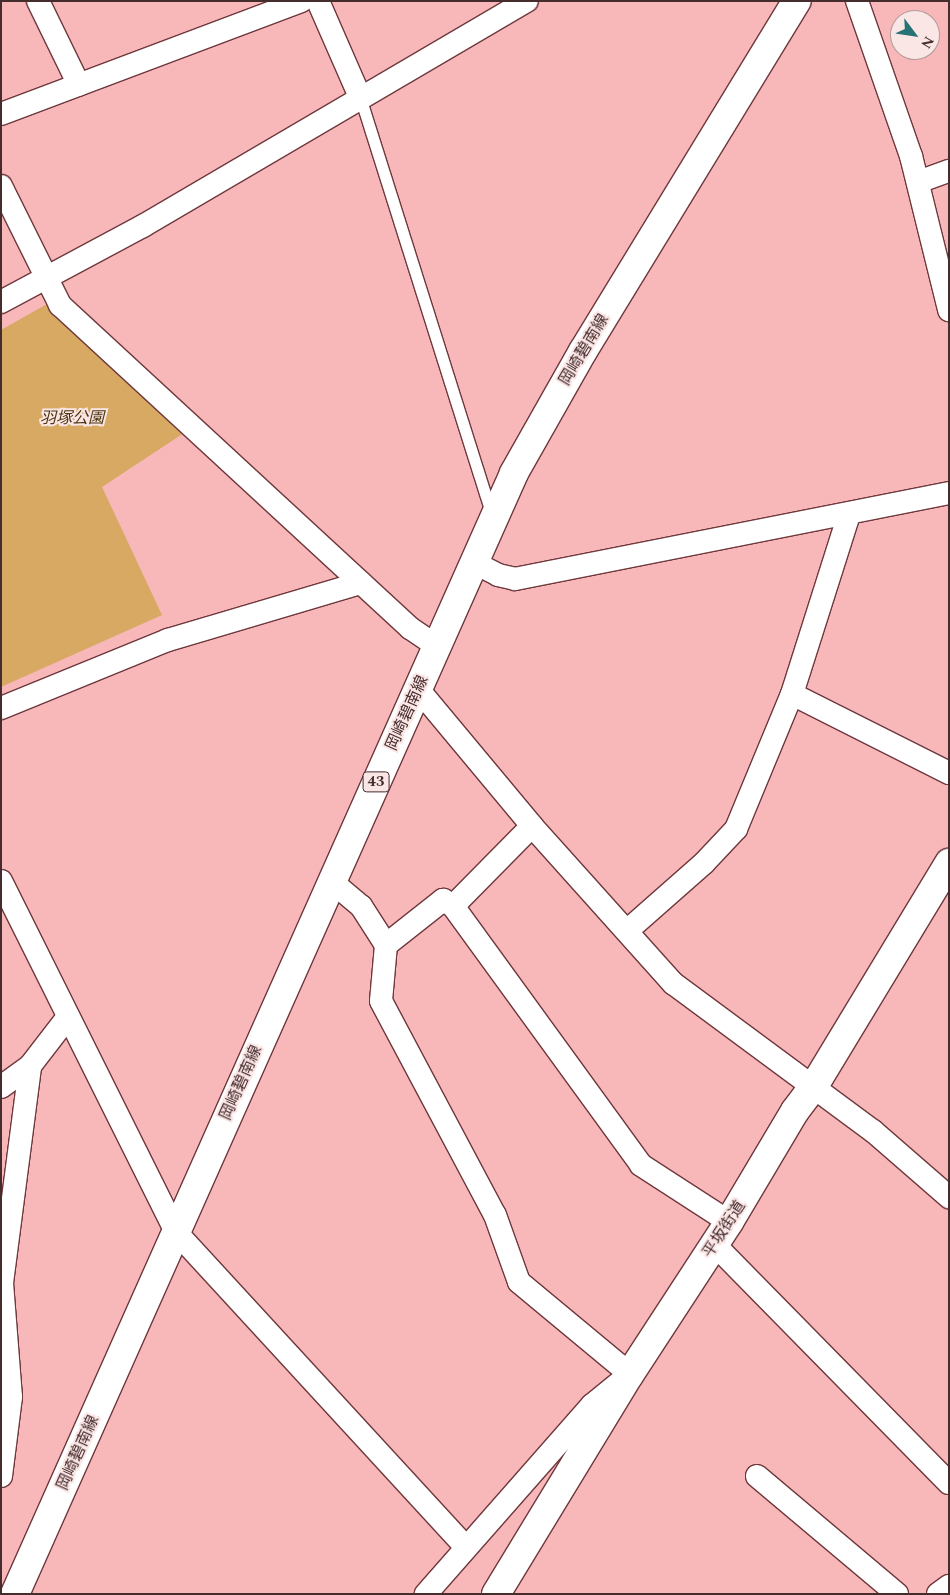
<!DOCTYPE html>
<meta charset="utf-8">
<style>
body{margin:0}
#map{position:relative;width:950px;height:1595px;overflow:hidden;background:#f8b7b9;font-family:Spectral,"Noto Sans JP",serif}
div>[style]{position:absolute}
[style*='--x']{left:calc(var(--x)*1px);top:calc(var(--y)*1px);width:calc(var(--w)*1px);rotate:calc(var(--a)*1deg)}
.green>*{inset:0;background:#d7a962}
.roads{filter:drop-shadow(1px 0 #6e383c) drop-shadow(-1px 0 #6e383c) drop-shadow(0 1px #6e383c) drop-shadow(0 -1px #6e383c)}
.service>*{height:11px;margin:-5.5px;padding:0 5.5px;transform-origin:5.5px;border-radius:5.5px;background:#fff}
.minor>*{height:22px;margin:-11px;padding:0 11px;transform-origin:11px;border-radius:11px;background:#fff}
.tertiary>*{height:28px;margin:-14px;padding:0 14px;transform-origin:14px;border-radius:14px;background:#fff}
.primary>*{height:28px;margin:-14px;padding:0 14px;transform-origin:14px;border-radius:14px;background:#fff}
span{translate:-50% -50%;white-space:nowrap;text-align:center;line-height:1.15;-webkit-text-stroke:4px #fbe6e6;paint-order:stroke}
.shield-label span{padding:1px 4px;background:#fbe6e6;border:1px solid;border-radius:4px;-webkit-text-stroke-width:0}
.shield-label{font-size:15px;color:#452c2d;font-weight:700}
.street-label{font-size:16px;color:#452c2d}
.park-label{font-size:16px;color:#4c3610;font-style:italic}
.frame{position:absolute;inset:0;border:2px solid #452c2d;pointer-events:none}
.north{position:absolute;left:890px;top:10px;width:50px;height:50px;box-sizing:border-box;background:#fbe6e6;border:1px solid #b29c9c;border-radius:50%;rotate:121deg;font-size:14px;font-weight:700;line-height:20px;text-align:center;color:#452c2d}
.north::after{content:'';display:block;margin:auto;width:18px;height:22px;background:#277274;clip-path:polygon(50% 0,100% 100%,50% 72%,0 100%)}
</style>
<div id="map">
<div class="green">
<i style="clip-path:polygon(47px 304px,193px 427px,102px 487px,162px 615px,1px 687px,1px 330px)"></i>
</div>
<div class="roads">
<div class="service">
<i style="--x:360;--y:97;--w:438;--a:72.5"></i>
</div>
<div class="minor">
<i style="--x:38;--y:1;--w:93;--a:64"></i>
<i style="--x:318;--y:1;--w:105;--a:66.4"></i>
<i style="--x:857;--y:1;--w:164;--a:70.8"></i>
<i style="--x:911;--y:156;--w:159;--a:76.1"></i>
<i style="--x:1;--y:114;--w:321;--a:-20.6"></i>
<i style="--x:918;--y:182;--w:33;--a:-20"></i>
<i style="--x:1;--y:186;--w:133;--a:63.6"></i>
<i style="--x:60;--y:305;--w:476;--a:42.7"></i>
<i style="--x:410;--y:628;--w:32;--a:34"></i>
<i style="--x:1;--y:302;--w:161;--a:-28.2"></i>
<i style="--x:143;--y:226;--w:445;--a:-30.4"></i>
<i style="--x:473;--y:562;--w:28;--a:27"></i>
<i style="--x:498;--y:575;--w:17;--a:13"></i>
<i style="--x:515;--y:579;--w:442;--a:-11.2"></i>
<i style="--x:418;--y:689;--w:178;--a:50.2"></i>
<i style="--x:532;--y:826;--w:212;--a:48.1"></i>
<i style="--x:674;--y:984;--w:247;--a:36.5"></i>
<i style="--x:873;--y:1131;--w:101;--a:41"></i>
<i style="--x:792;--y:694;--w:176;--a:26.7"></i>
<i style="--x:1;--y:708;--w:180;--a:-22.2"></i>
<i style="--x:168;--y:640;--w:201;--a:-16.5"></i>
<i style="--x:532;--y:826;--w:112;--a:134.6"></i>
<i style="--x:453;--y:906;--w:320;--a:54"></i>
<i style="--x:641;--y:1165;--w:105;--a:32.9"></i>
<i style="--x:1;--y:881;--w:392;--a:63.5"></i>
<i style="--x:176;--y:1232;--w:428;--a:47.4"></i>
<i style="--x:331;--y:881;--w:39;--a:40"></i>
<i style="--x:361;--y:906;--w:46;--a:57.3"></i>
<i style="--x:386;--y:945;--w:56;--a:95.1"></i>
<i style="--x:381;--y:1001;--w:242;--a:62"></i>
<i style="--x:495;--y:1215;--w:71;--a:70.3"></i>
<i style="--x:519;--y:1282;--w:144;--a:39.7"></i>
<i style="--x:630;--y:1374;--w:49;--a:140.8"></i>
<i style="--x:592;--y:1405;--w:252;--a:131.3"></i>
<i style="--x:628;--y:930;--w:101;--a:-41.4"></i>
<i style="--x:704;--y:863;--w:47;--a:-46.7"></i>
<i style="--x:736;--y:829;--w:146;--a:-67.5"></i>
<i style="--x:792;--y:694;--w:189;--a:-72.4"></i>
<i style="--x:386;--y:945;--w:73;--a:-38.3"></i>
<i style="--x:443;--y:900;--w:12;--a:31"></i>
<i style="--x:1;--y:1087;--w:36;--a:-36"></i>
<i style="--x:714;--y:1244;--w:335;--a:45.5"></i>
<i style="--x:1;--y:1476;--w:80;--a:-82.8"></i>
<i style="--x:11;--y:1397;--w:114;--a:-94.5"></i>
<i style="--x:2;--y:1283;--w:219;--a:-82.6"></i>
<i style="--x:30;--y:1066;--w:61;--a:-52.4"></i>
<i style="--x:757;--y:1476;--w:183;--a:40.1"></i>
<i style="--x:938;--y:1594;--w:14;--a:-36"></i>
</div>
<div class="tertiary">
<i style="--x:496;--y:1594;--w:258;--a:-58.7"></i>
<i style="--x:630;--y:1374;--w:181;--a:-56.9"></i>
<i style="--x:729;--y:1222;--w:129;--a:-59.3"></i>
<i style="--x:795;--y:1111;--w:31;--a:-53"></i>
<i style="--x:814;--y:1086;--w:261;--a:-58.8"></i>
</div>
<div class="primary">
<i style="--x:15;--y:1594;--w:1227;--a:-66"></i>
<i style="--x:514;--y:473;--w:140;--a:-60.5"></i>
<i style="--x:583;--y:351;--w:410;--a:-58.6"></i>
</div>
</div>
<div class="shield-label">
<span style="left:376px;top:782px">43</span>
</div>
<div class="street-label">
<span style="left:584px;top:350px;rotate:-59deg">岡崎碧南線</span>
<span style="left:407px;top:713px;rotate:-66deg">岡崎碧南線</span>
<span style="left:241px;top:1083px;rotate:-66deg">岡崎碧南線</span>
<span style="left:724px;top:1229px;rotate:-57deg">平坂街道</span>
<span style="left:78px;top:1453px;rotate:-66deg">岡崎碧南線</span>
</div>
<div class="park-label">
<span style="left:72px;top:418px">羽塚公園</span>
</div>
<div class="frame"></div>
<div class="north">N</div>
</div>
